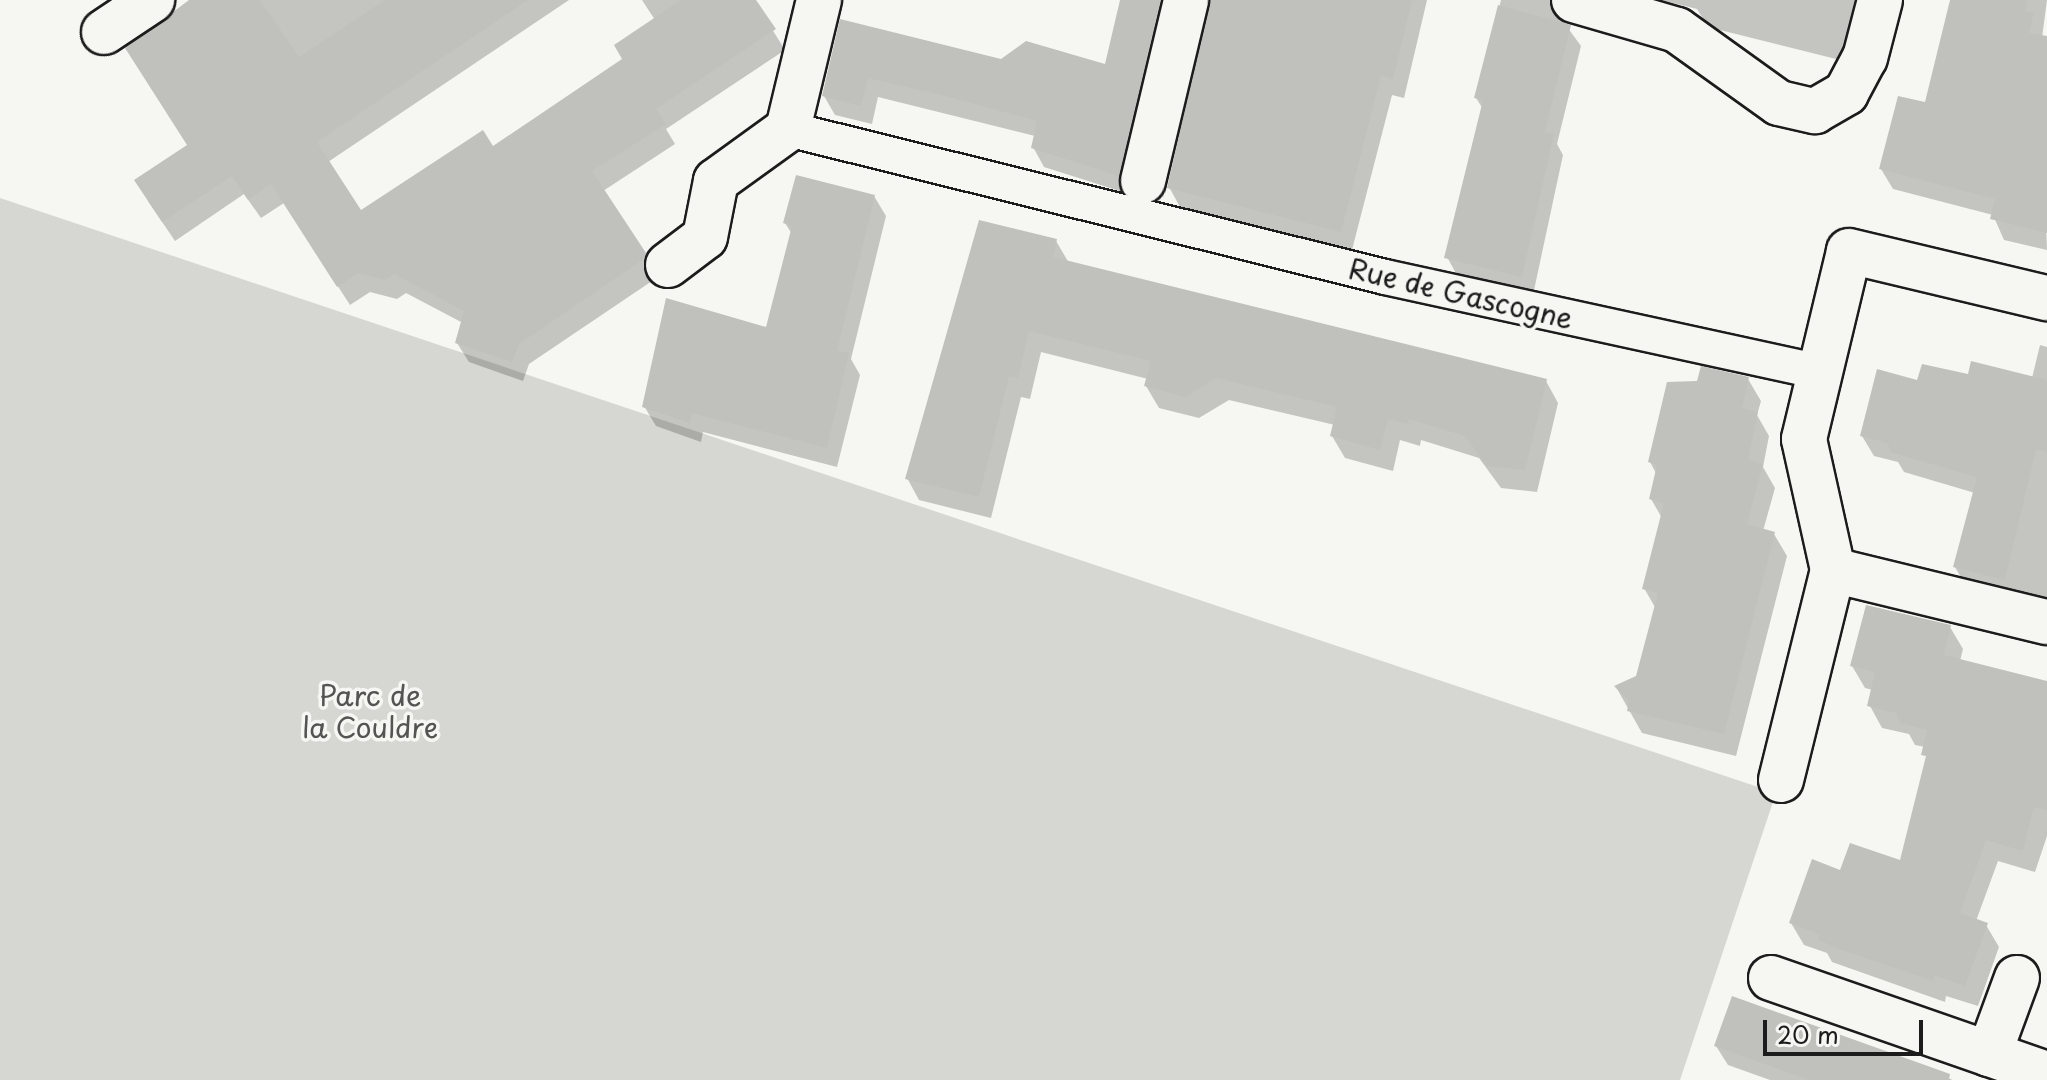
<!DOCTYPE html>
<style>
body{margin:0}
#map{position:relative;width:2047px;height:1080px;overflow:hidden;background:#f6f6f2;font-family:"Playpen Sans",sans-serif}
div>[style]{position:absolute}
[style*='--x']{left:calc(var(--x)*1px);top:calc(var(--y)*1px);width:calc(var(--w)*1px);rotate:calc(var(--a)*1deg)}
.green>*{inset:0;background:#d6d6d2}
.shadow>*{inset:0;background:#0003}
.building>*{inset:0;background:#c0c0bd}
.roads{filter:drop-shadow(2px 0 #1c1c1c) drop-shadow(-2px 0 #1c1c1c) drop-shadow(0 2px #1c1c1c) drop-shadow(0 -2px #1c1c1c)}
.pedestrian>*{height:34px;margin:-17px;padding:0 17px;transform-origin:17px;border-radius:17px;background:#f6f6f2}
.minor>*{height:44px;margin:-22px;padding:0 22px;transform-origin:22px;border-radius:22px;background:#f6f6f2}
span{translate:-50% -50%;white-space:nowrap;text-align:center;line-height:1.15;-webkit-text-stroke:7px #f6f6f2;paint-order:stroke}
.street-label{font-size:28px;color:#1c1c1c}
.park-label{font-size:28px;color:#545453}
.scale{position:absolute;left:1763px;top:1020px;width:160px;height:36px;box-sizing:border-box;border:4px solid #1c1c1c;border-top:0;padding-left:10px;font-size:24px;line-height:28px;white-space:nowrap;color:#1c1c1c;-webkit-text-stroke:6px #f6f6f2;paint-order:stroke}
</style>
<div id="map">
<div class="green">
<i style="clip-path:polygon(0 198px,1776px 793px,1680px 1080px,0 1080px)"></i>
</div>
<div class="shadow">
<i style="clip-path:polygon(199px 0,569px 0,328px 162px,361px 213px,493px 149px,624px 60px,655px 20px,642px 0,754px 0,785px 50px,666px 129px,675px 144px,603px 191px,655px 279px,529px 364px,523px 381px,469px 362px,457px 343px,463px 323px,406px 293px,397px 299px,370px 292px,350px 305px,284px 203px,261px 218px,244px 194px,175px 241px,148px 201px,189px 146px)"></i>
<i style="clip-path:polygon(1122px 0,1185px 0,1129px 194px,1044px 167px,1033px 147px,1035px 136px,878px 97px,872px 124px,835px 115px,824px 96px,842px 21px,1001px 61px,1106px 66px)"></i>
<i style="clip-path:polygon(1211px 0,1427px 0,1404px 98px,1392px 95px,1352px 250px,1180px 207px,1169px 187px)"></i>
<i style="clip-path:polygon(1501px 0,1570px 0,1562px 20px,1581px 46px,1557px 144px,1563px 155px,1533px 295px,1458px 277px,1447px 257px,1483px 109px,1476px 98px)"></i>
<i style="clip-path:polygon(1661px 0,1855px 0,1840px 60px,1708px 27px,1697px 9px)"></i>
<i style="clip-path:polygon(1952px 0,2047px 0,2040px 53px,2047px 250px,2004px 240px,1993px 215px,1893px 189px,1881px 169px,1926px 105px)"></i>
<i style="clip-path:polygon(874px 196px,886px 216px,851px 359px,860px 375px,837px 467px,703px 432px,701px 442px,656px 426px,644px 406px,768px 330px,792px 234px,785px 223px)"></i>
<i style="clip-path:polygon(1056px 241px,1069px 263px,1546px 381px,1558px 403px,1537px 492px,1501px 488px,1479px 458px,1421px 440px,1420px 446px,1400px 440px,1393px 471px,1345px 458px,1332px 436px,1335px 425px,1229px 400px,1199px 418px,1159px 408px,1146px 386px,1148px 379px,1041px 352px,1030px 399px,1021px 397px,991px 518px,919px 500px,907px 478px)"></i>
<i style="clip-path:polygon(2040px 345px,2047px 347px,2047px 608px,1967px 588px,1955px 567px,1975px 493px,1904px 472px,1898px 462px,1874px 456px,1862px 436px,1919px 383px,2032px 378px)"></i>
<i style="clip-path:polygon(1748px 379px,1761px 401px,1757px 415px,1769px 436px,1763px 467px,1775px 488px,1763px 531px,1774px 534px,1787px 556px,1736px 756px,1642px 733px,1616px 687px,1638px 677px,1656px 609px,1644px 588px,1662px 518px,1651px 499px,1657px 475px,1650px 462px)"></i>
<i style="clip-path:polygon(1950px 627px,1963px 649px,1960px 661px,2047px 721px,2047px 836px,2035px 872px,1998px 861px,1976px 921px,1986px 925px,1999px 947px,1978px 1006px,1946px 996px,1945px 1002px,1832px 962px,1827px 953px,1804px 945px,1791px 923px,1841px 873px,1902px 862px,1927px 761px,1925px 747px,1915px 745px,1909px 734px,1882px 728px,1870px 706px,1873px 690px,1865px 688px,1852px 666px)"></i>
<i style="clip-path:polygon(1733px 999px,1953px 1080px,1770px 1080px,1728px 1065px,1716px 1046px)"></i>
</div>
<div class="building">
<i style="clip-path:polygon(189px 0,260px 0,299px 57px,385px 0,528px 0,317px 142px,361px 210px,483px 130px,493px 146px,622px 59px,614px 45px,681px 0,756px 0,776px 29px,656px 109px,666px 124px,592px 171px,646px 253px,644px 259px,519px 344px,512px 362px,455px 343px,464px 311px,394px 274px,385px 280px,358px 273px,337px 287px,271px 184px,248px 200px,232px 176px,162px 222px,134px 180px,187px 145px,125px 48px)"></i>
<i style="clip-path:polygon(1120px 0,1160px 0,1119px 176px,1031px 148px,1037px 121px,941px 95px,868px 78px,861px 106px,822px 96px,840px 19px,1001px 59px,1026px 41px,1105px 64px)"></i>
<i style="clip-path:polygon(1210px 0,1412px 0,1393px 79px,1381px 76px,1341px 232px,1167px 188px)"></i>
<i style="clip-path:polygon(1950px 0,2027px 0,2025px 11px,2034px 13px,2029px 33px,2047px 36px,2047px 233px,1990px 219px,1995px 199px,1879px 169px,1898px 96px,1925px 102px)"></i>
<i style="clip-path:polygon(1498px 5px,1571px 25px,1545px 132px,1554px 134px,1522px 277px,1444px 258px,1483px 100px,1474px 98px)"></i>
<i style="clip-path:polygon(796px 175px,875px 195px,837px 351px,849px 353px,827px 448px,692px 413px,690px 423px,642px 407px,666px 298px,766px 327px,792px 226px,783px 223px)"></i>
<i style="clip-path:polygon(979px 220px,1057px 239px,1053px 257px,1547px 379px,1525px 470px,1487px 466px,1465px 436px,1409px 419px,1407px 424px,1388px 419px,1380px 450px,1330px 436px,1337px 407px,1216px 378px,1186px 397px,1144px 386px,1151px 361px,1029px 331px,1018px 378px,1009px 376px,979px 497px,905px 479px)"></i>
<i style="clip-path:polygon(1971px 361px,2047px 380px,2047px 452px,2036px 449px,2005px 580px,1953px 567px,1977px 477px,1890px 452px,1888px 443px,1860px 436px,1877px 369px,1917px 380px,1922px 364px,1968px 374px)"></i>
<i style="clip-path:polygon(1701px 366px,1749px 377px,1742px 408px,1758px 412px,1748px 460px,1763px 464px,1747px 524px,1775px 532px,1724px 734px,1627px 711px,1629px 701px,1614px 686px,1636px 676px,1658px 593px,1642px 589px,1664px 503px,1649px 499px,1657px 465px,1648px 462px,1667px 382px,1697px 381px)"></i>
<i style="clip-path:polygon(1866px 605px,1951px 625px,1944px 655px,2047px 681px,2047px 810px,2034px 807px,2023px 851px,1986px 840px,1960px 913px,1988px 923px,1965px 986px,1934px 975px,1933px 981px,1842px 950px,1818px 940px,1820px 934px,1789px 923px,1812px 859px,1840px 870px,1850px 843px,1900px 860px,1926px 756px,1921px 755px,1927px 730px,1900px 723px,1896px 713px,1867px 706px,1875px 672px,1850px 666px)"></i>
<i style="clip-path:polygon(1732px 996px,1950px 1074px,1949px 1080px,1810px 1080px,1714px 1046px)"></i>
</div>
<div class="roads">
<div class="pedestrian">
<i style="--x:788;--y:129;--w:615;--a:13.92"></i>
<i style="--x:1385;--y:277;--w:441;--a:12.3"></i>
</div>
<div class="minor">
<i style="--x:1574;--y:0;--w:107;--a:16.2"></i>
<i style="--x:1677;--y:30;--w:125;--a:35.6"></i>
<i style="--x:1779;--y:103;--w:37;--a:13"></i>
<i style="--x:1815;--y:111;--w:36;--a:-30"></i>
<i style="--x:1846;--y:93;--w:40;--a:-62"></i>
<i style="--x:1865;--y:58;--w:60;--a:-75.5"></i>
<i style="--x:104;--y:32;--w:58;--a:-33.7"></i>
<i style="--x:1143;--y:181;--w:186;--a:-76.6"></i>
<i style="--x:668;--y:265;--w:46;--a:-37.1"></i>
<i style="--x:705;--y:237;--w:57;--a:-78.9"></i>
<i style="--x:716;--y:181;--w:89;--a:-35.8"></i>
<i style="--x:788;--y:129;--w:133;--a:-76.5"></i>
<i style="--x:1833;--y:570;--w:220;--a:13.7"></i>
<i style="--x:1781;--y:780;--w:216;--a:-76.1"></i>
<i style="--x:1833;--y:570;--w:134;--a:-102.5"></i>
<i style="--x:1804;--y:439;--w:193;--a:-76.5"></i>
<i style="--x:1849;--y:251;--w:204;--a:13.4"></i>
<i style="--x:1771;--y:978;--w:292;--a:19.2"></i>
<i style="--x:1989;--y:1054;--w:81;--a:-69.8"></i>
</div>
</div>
<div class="street-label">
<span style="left:1461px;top:293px;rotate:13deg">Rue de Gascogne</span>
</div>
<div class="park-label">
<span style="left:370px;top:711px">Parc de<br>la Couldre</span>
</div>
<div class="scale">20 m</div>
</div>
